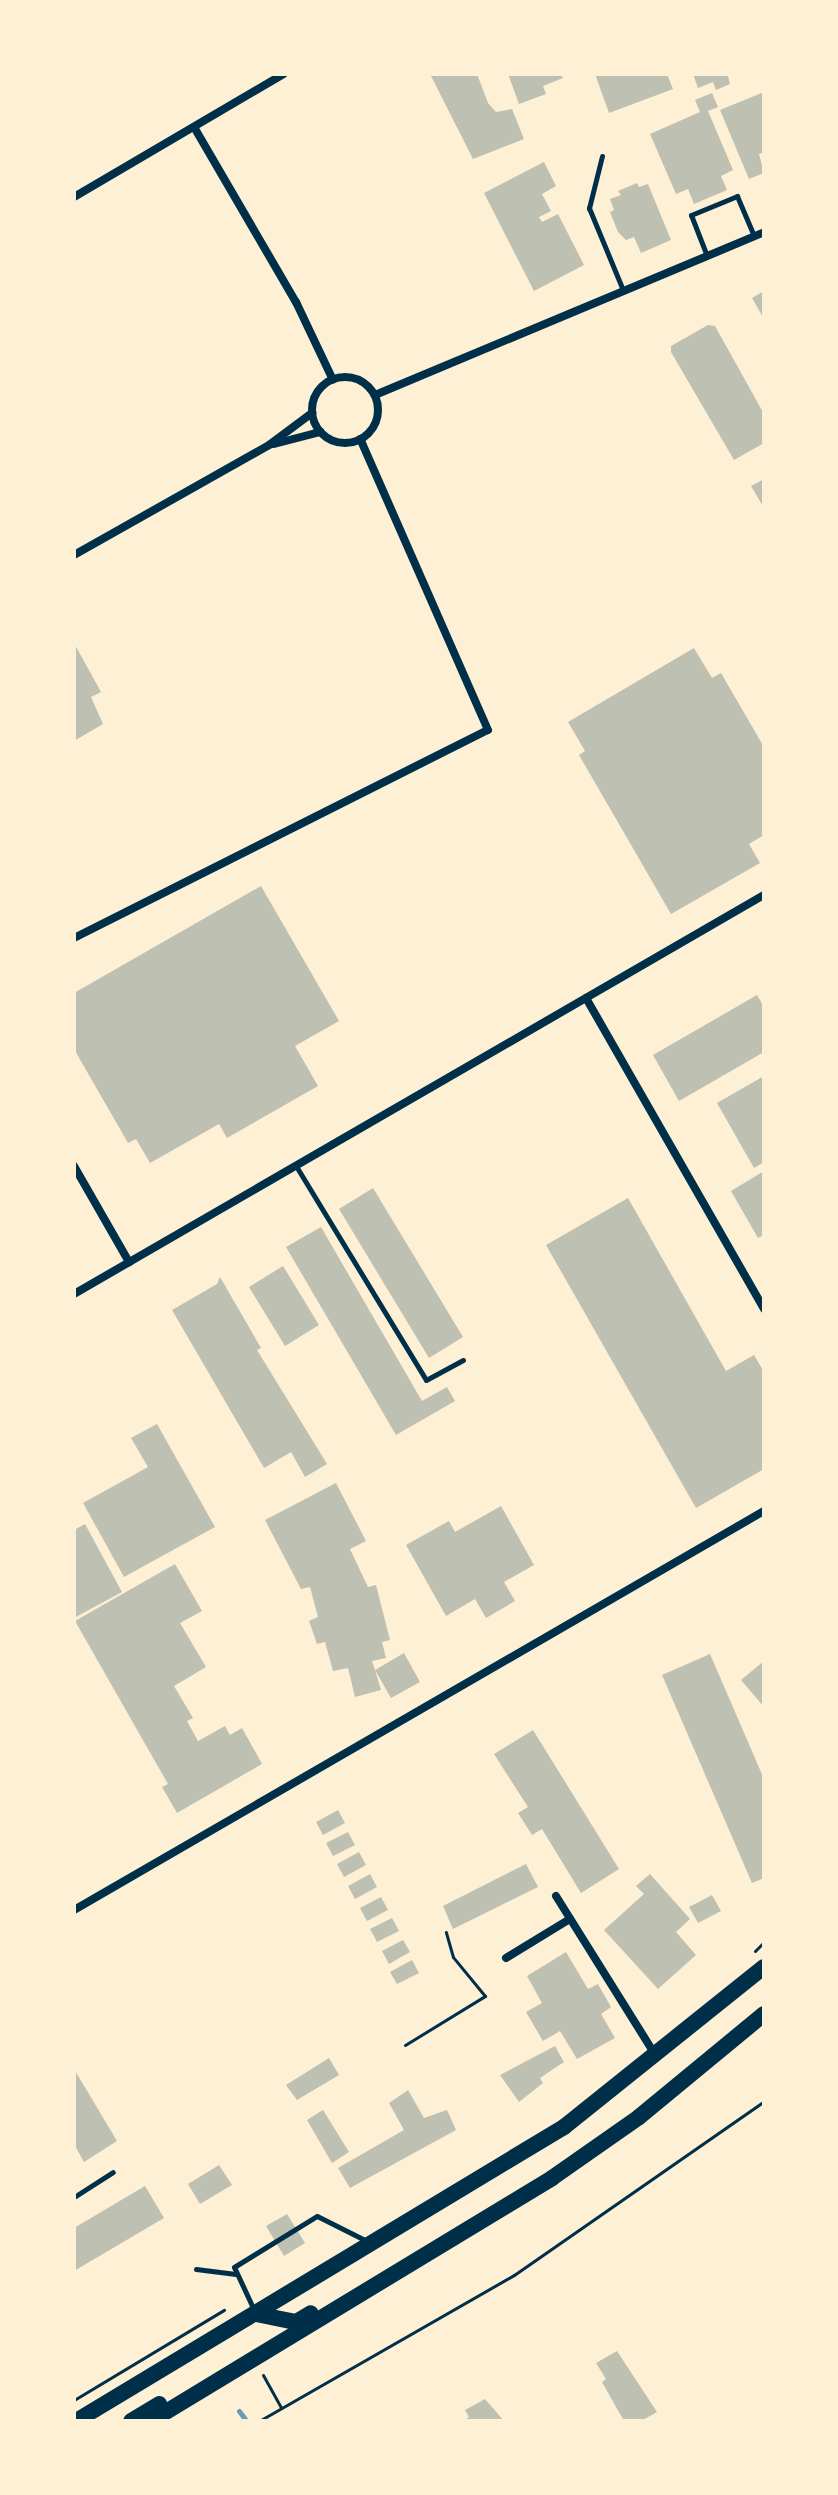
<!DOCTYPE html>
<style>
body{margin:0}
#map{position:relative;width:838px;height:2495px;overflow:hidden;background:#fdf0d5;font-family:"Source Sans 3",sans-serif}
div>[style]{position:absolute}
[style*='--x']{left:calc(var(--x)*1px);top:calc(var(--y)*1px);width:calc(var(--w)*1px);rotate:calc(var(--a)*1deg)}
.stream>*{height:5px;margin:-2.5px;padding:0 2.5px;transform-origin:2.5px;border-radius:2.5px;background:#669bbc}
.building>*{inset:0;background:#bec0b2}
.path>*{height:3px;margin:-1.5px;padding:0 1.5px;transform-origin:1.5px;border-radius:1.5px;background:#003049}
.service>*{height:5px;margin:-2.5px;padding:0 2.5px;transform-origin:2.5px;border-radius:2.5px;background:#003049}
.minor>*{height:8px;margin:-4px;padding:0 4px;transform-origin:4px;border-radius:4px;background:#003049}
.minor>.ring{margin:-4px;padding:0;box-sizing:content-box;background:none;border:8px solid #003049;border-radius:50%}
.trunk>*{height:16px;margin:-8px;padding:0 8px;transform-origin:8px;border-radius:8px;background:#003049}
span{translate:-50% -50%;white-space:nowrap;text-align:center;line-height:1.15;-webkit-text-stroke:7px #fdf0d5;paint-order:stroke}
.frame{position:absolute;inset:0;border:76px solid #fdf0d5;pointer-events:none}
</style>
<div id="map">
<div class="stream">
<i style="--x:239;--y:2411;--w:10;--a:53"></i>
</div>
<div class="building">
<i style="clip-path:polygon(430px 74px,477px 74px,488px 103px,496px 112px,512px 109px,524px 139px,473px 159px)"></i>
<i style="clip-path:polygon(508px 74px,561px 74px,563px 78px,543px 86px,546px 94px,519px 104px)"></i>
<i style="clip-path:polygon(595px 74px,667px 74px,673px 89px,609px 113px)"></i>
<i style="clip-path:polygon(693px 74px,733px 74px,728px 76px,730px 84px,716px 90px,713px 82px,698px 88px)"></i>
<i style="clip-path:polygon(764px 92px,764px 152px,759px 154px,764px 173px,749px 179px,720px 110px)"></i>
<i style="clip-path:polygon(712px 93px,718px 107px,708px 111px,733px 170px,721px 176px,727px 190px,694px 204px,688px 189px,676px 194px,650px 134px,700px 112px,695px 100px)"></i>
<i style="clip-path:polygon(544px 162px,556px 186px,542px 194px,551px 211px,539px 217px,542px 222px,558px 214px,584px 265px,534px 291px,484px 193px)"></i>
<i style="clip-path:polygon(637px 183px,639px 187px,648px 184px,671px 240px,641px 253px,634px 237px,626px 240px,618px 232px,610px 212px,614px 210px,610px 199px,621px 195px,618px 191px)"></i>
<i style="clip-path:polygon(764px 291px,764px 319px,752px 298px)"></i>
<i style="clip-path:polygon(708px 325px,715px 326px,764px 414px,764px 443px,734px 460px,671px 352px,671px 346px)"></i>
<i style="clip-path:polygon(764px 479px,764px 508px,751px 486px)"></i>
<i style="clip-path:polygon(74px 643px,101px 692px,91px 697px,103px 724px,74px 741px)"></i>
<i style="clip-path:polygon(694px 648px,712px 678px,721px 673px,764px 747px,764px 835px,749px 844px,760px 863px,671px 914px,579px 755px,585px 751px,568px 722px)"></i>
<i style="clip-path:polygon(261px 886px,339px 1021px,295px 1046px,318px 1086px,227px 1138px,219px 1124px,150px 1163px,136px 1139px,128px 1143px,74px 1049px,74px 993px)"></i>
<i style="clip-path:polygon(757px 995px,764px 1007px,764px 1052px,679px 1101px,653px 1055px)"></i>
<i style="clip-path:polygon(764px 1076px,764px 1162px,754px 1168px,717px 1103px)"></i>
<i style="clip-path:polygon(764px 1171px,764px 1235px,758px 1238px,731px 1191px)"></i>
<i style="clip-path:polygon(373px 1188px,463px 1337px,429px 1358px,339px 1209px)"></i>
<i style="clip-path:polygon(628px 1198px,726px 1371px,754px 1355px,764px 1372px,764px 1469px,696px 1508px,546px 1245px)"></i>
<i style="clip-path:polygon(321px 1227px,422px 1401px,447px 1387px,455px 1401px,396px 1435px,286px 1247px)"></i>
<i style="clip-path:polygon(283px 1266px,319px 1325px,285px 1346px,249px 1287px)"></i>
<i style="clip-path:polygon(220px 1277px,261px 1348px,257px 1350px,327px 1464px,305px 1477px,291px 1452px,264px 1468px,172px 1310px,217px 1284px)"></i>
<i style="clip-path:polygon(157px 1424px,215px 1527px,124px 1577px,83px 1503px,148px 1467px,131px 1438px)"></i>
<i style="clip-path:polygon(336px 1483px,366px 1541px,350px 1549px,368px 1587px,376px 1585px,390px 1640px,382px 1642px,386px 1658px,372px 1661px,375px 1670px,404px 1653px,420px 1682px,391px 1698px,375px 1670px,381px 1690px,355px 1697px,348px 1668px,333px 1671px,325px 1642px,317px 1644px,309px 1621px,318px 1617px,310px 1587px,301px 1589px,265px 1520px)"></i>
<i style="clip-path:polygon(501px 1506px,534px 1565px,504px 1582px,515px 1601px,486px 1618px,475px 1599px,446px 1616px,406px 1545px,449px 1521px,455px 1532px)"></i>
<i style="clip-path:polygon(85px 1524px,122px 1592px,74px 1618px,74px 1530px)"></i>
<i style="clip-path:polygon(175px 1564px,202px 1611px,180px 1623px,206px 1667px,174px 1686px,193px 1718px,187px 1721px,198px 1741px,225px 1726px,230px 1735px,242px 1728px,262px 1764px,177px 1813px,162px 1787px,168px 1784px,75px 1621px)"></i>
<i style="clip-path:polygon(710px 1654px,764px 1779px,764px 1878px,752px 1883px,662px 1675px)"></i>
<i style="clip-path:polygon(764px 1661px,764px 1707px,741px 1680px)"></i>
<i style="clip-path:polygon(533px 1730px,619px 1869px,581px 1893px,542px 1829px,532px 1835px,518px 1813px,528px 1807px,494px 1754px)"></i>
<i style="clip-path:polygon(338px 1810px,345px 1823px,323px 1835px,316px 1822px)"></i>
<i style="clip-path:polygon(348px 1832px,355px 1845px,333px 1856px,326px 1843px)"></i>
<i style="clip-path:polygon(359px 1852px,366px 1865px,344px 1877px,337px 1864px)"></i>
<i style="clip-path:polygon(526px 1864px,538px 1887px,453px 1929px,443px 1906px)"></i>
<i style="clip-path:polygon(370px 1874px,377px 1887px,355px 1899px,348px 1886px)"></i>
<i style="clip-path:polygon(650px 1874px,690px 1919px,676px 1932px,696px 1955px,658px 1989px,604px 1930px,644px 1894px,636px 1886px)"></i>
<i style="clip-path:polygon(712px 1895px,721px 1911px,698px 1923px,689px 1907px)"></i>
<i style="clip-path:polygon(381px 1897px,388px 1910px,367px 1921px,360px 1908px)"></i>
<i style="clip-path:polygon(392px 1918px,399px 1931px,377px 1942px,370px 1929px)"></i>
<i style="clip-path:polygon(403px 1940px,410px 1952px,389px 1964px,382px 1951px)"></i>
<i style="clip-path:polygon(566px 1952px,588px 1989px,598px 1984px,611px 2007px,601px 2014px,615px 2038px,577px 2059px,560px 2031px,543px 2041px,526px 2012px,542px 2003px,527px 1976px)"></i>
<i style="clip-path:polygon(412px 1960px,419px 1973px,397px 1984px,390px 1972px)"></i>
<i style="clip-path:polygon(555px 2046px,564px 2062px,540px 2078px,543px 2083px,519px 2102px,500px 2075px)"></i>
<i style="clip-path:polygon(329px 2058px,339px 2075px,297px 2100px,286px 2085px)"></i>
<i style="clip-path:polygon(74px 2069px,117px 2141px,84px 2162px,74px 2144px)"></i>
<i style="clip-path:polygon(408px 2090px,424px 2118px,447px 2110px,456px 2130px,350px 2188px,338px 2168px,404px 2130px,389px 2103px)"></i>
<i style="clip-path:polygon(323px 2110px,349px 2152px,332px 2163px,307px 2120px)"></i>
<i style="clip-path:polygon(219px 2165px,232px 2185px,200px 2204px,188px 2184px)"></i>
<i style="clip-path:polygon(145px 2186px,164px 2218px,74px 2271px,74px 2228px)"></i>
<i style="clip-path:polygon(287px 2214px,305px 2243px,284px 2256px,266px 2226px)"></i>
<i style="clip-path:polygon(617px 2351px,657px 2412px,641px 2421px,624px 2421px,602px 2382px,606px 2379px,596px 2363px)"></i>
<i style="clip-path:polygon(485px 2399px,504px 2421px,463px 2421px,469px 2417px,465px 2410px)"></i>
</div>
<div class="path">
<i style="--x:755;--y:1951;--w:13;--a:-45"></i>
<i style="--x:405;--y:2045;--w:94;--a:-31.5"></i>
<i style="--x:485;--y:1996;--w:50;--a:-129.4"></i>
<i style="--x:453;--y:1957;--w:26;--a:-106"></i>
<i style="--x:263;--y:2375;--w:37;--a:61"></i>
<i style="--x:74;--y:2400;--w:175;--a:-31"></i>
<i style="--x:259;--y:2421;--w:294;--a:-29.8"></i>
<i style="--x:514;--y:2275;--w:305;--a:-34.8"></i>
</div>
<div class="service">
<i style="--x:602;--y:156;--w:54;--a:104"></i>
<i style="--x:589;--y:208;--w:89;--a:67.5"></i>
<i style="--x:707;--y:256;--w:44;--a:-111.3"></i>
<i style="--x:691;--y:215;--w:50;--a:-22.4"></i>
<i style="--x:737;--y:196;--w:43;--a:67"></i>
<i style="--x:296;--y:1166;--w:250;--a:58.7"></i>
<i style="--x:426;--y:1380;--w:42;--a:-28.4"></i>
<i style="--x:74;--y:2197;--w:46;--a:-32.7"></i>
<i style="--x:196;--y:2269;--w:40;--a:7.1"></i>
<i style="--x:254;--y:2310;--w:47;--a:-114.9"></i>
<i style="--x:234;--y:2267;--w:97;--a:-31.6"></i>
<i style="--x:317;--y:2216;--w:58;--a:26.6"></i>
</div>
<div class="minor">
<i style="--x:194;--y:127;--w:203;--a:59.8"></i>
<i style="--x:296;--y:302;--w:86;--a:64.6"></i>
<i style="--x:74;--y:197;--w:243;--a:-30.4"></i>
<i class="ring" style="left:312px;top:377px;width:58px;height:58px"></i>
<i style="--x:375;--y:395;--w:422;--a:-22.7"></i>
<i style="--x:274;--y:444;--w:48;--a:-14.6"></i>
<i style="--x:74;--y:555;--w:224;--a:-29.4"></i>
<i style="--x:269;--y:445;--w:54;--a:-36.7"></i>
<i style="--x:74;--y:938;--w:463;--a:-26.7"></i>
<i style="--x:488;--y:730;--w:318;--a:-113.7"></i>
<i style="--x:586;--y:998;--w:358;--a:60.2"></i>
<i style="--x:74;--y:1166;--w:111;--a:60.2"></i>
<i style="--x:74;--y:1294;--w:797;--a:-30.04"></i>
<i style="--x:556;--y:1896;--w:189;--a:58"></i>
<i style="--x:74;--y:1910;--w:797;--a:-30.04"></i>
<i style="--x:506;--y:1958;--w:75;--a:-31.4"></i>
</div>
<div class="trunk">
<i style="--x:256;--y:2314;--w:41;--a:11.3"></i>
<i style="--x:296;--y:2322;--w:17;--a:-31"></i>
<i style="--x:76;--y:2421;--w:570;--a:-31.07"></i>
<i style="--x:564;--y:2127;--w:256;--a:-38.7"></i>
<i style="--x:131;--y:2421;--w:33;--a:-31"></i>
<i style="--x:151;--y:2421;--w:469;--a:-31.2"></i>
<i style="--x:552;--y:2178;--w:106;--a:-35"></i>
<i style="--x:639;--y:2117;--w:162;--a:-39.5"></i>
</div>
<div class="frame"></div>
</div>
